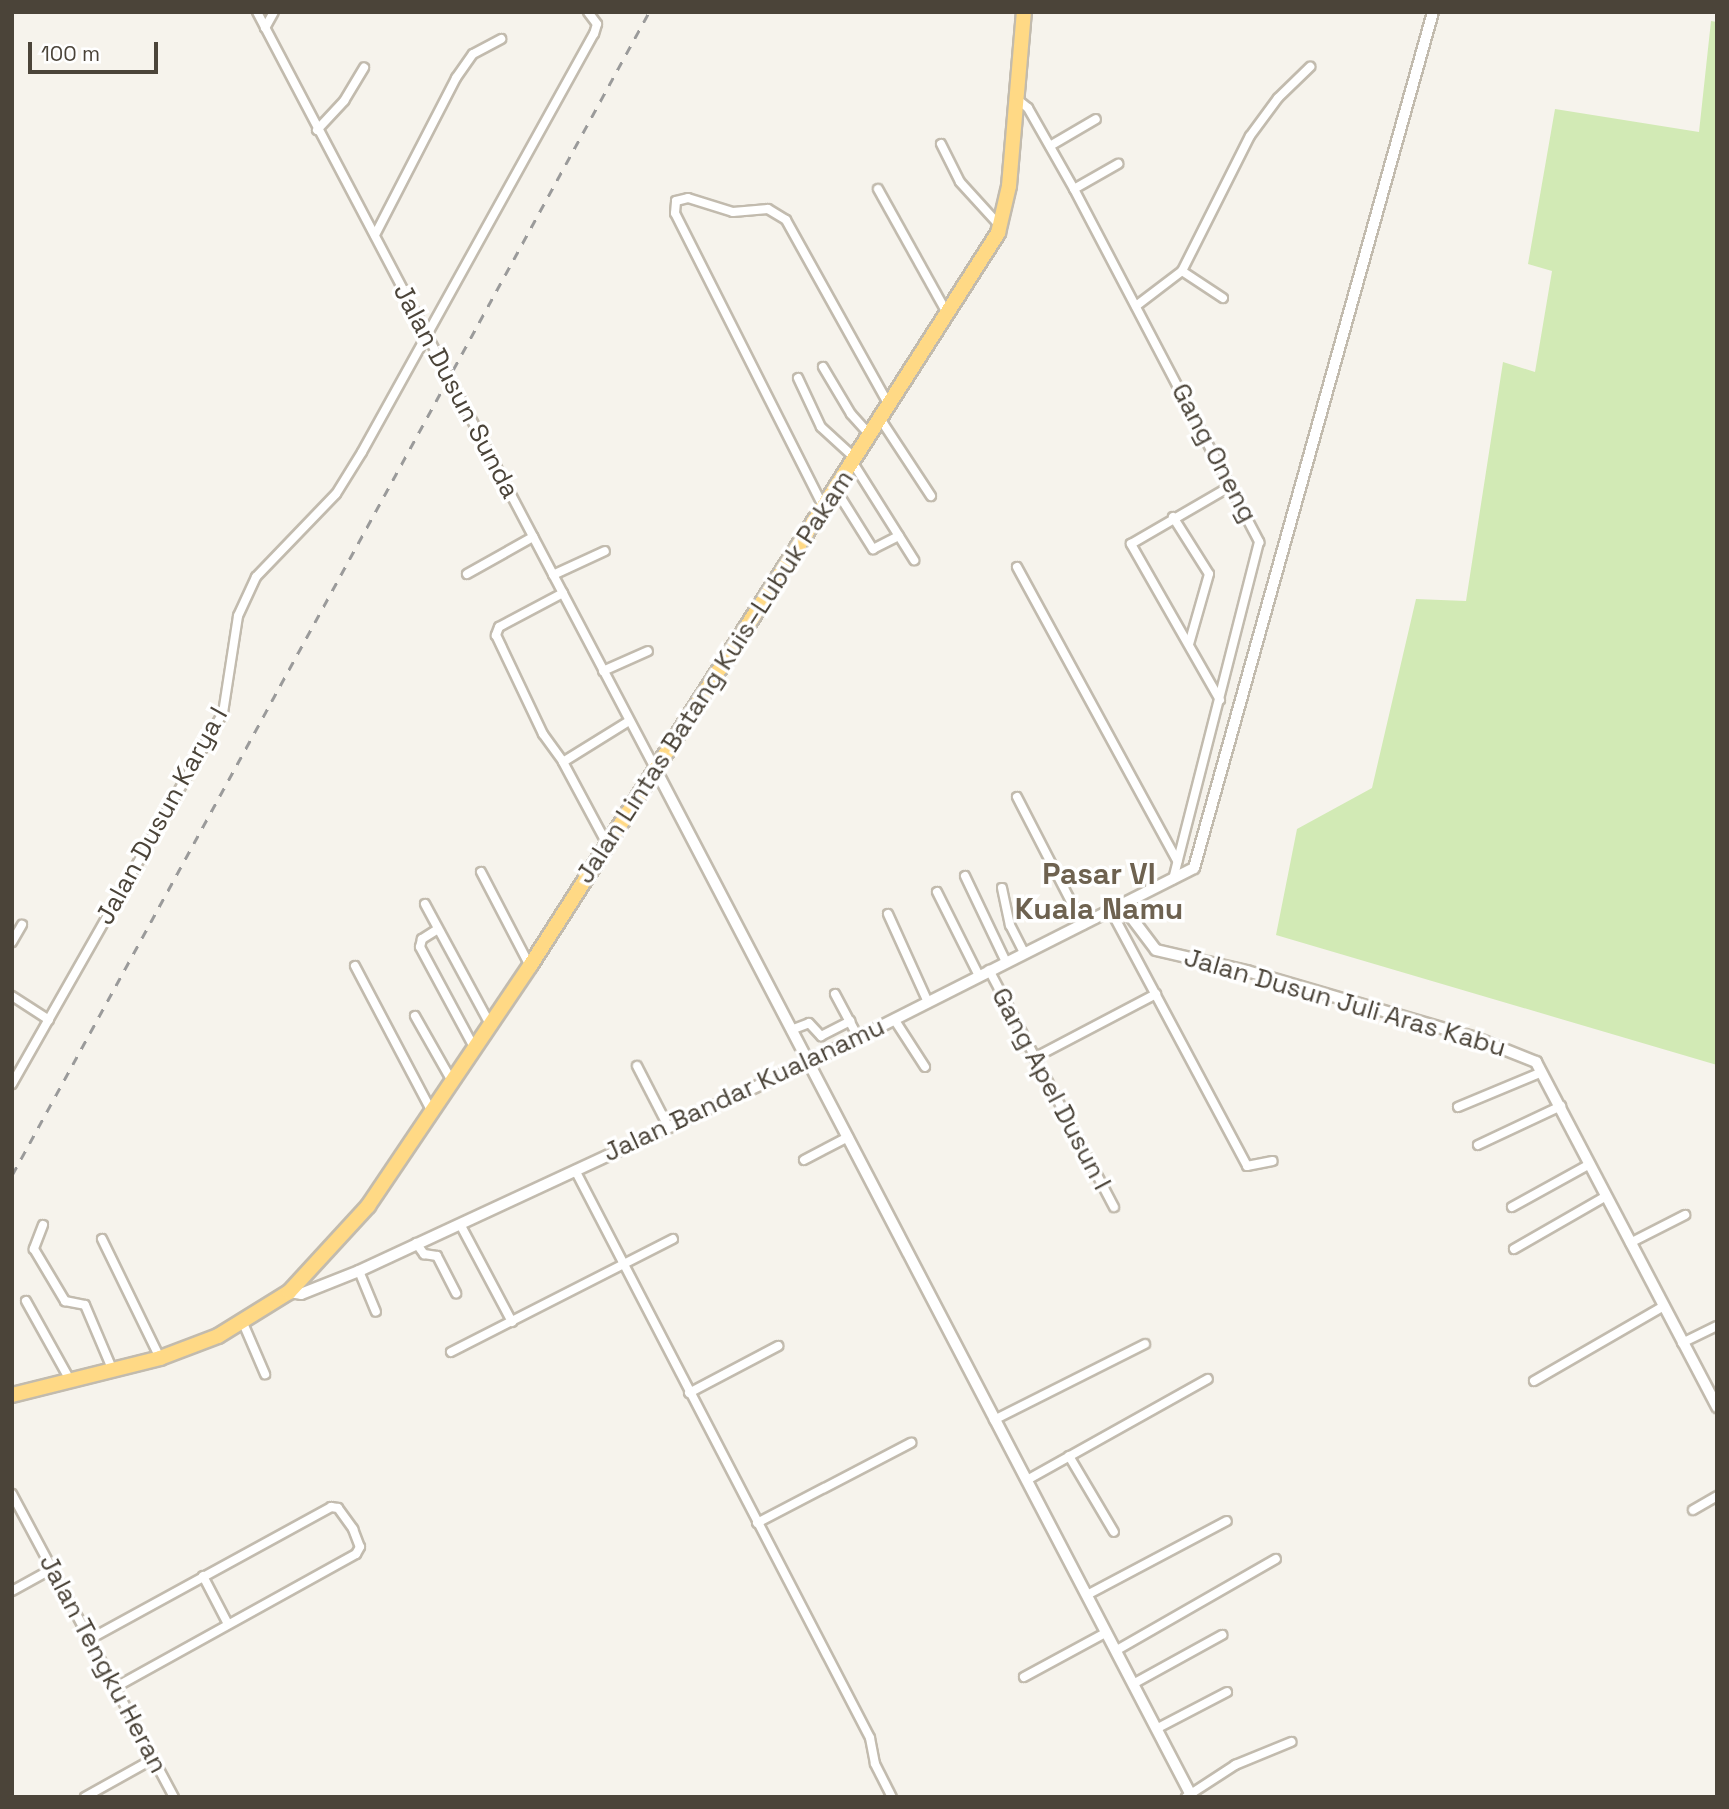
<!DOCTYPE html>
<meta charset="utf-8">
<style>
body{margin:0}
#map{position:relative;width:1729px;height:1809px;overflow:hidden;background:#f6f3ec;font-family:"Space Grotesk",sans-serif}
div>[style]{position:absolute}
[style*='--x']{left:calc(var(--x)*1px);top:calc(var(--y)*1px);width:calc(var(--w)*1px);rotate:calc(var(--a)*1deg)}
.green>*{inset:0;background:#d2eab5}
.roads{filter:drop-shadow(2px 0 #c2bbae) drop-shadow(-2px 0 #c2bbae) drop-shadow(0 2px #c2bbae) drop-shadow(0 -2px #c2bbae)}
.minor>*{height:8px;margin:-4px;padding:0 4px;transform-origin:4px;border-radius:4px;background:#fff}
.tertiary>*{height:10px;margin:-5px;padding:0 5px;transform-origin:5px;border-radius:5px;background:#fff}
.trunk>*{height:14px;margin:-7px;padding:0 7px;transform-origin:7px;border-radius:7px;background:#ffd985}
.rail>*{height:2.5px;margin-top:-1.25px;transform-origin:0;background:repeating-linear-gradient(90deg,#9a9a9a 0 9px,transparent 0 18px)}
span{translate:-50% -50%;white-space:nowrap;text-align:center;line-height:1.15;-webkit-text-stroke:7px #fff;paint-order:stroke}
.street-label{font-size:26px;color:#4b4439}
.quarter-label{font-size:30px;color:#6e6250;font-weight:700}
.frame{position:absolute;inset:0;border:14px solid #4b4439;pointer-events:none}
.scale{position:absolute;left:28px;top:42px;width:130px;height:32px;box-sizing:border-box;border:4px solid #4b4439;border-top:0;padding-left:9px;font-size:21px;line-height:24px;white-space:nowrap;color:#4b4439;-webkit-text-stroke:5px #fff;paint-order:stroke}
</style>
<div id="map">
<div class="green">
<i style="clip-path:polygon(1711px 21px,1717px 22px,1717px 1065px,1276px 935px,1297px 829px,1372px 788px,1416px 599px,1466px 601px,1503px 362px,1535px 372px,1552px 271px,1528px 264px,1555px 109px,1699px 132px)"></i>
</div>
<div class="roads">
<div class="minor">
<i style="--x:257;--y:12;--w:857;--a:62.24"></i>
<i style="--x:265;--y:28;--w:18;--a:-61"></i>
<i style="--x:1017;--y:99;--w:14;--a:39"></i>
<i style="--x:1028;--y:108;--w:93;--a:60.4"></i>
<i style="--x:1074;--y:189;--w:399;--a:62.3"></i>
<i style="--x:1259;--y:542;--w:348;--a:104.3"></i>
<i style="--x:317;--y:130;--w:40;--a:-47"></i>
<i style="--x:344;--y:101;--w:39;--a:-59"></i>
<i style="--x:941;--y:144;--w:42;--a:63.4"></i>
<i style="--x:960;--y:182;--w:59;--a:47.7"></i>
<i style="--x:1050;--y:146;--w:53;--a:-30.4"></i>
<i style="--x:878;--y:189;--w:142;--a:60.9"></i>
<i style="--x:1074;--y:189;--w:51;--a:-29.6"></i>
<i style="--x:375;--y:235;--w:177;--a:-62.7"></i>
<i style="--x:456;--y:78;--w:29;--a:-55"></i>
<i style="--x:473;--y:54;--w:32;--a:-28"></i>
<i style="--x:1182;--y:271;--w:49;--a:33.4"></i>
<i style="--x:1136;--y:306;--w:58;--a:-37.3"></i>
<i style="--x:1182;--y:271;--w:151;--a:-63.3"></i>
<i style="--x:1250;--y:136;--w:47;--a:-53.6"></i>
<i style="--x:1278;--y:98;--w:45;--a:-44.1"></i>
<i style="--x:823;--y:367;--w:55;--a:59.2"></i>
<i style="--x:851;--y:414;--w:30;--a:48"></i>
<i style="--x:798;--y:378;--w:54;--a:64.9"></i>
<i style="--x:821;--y:427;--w:47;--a:42.4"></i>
<i style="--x:881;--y:420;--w:91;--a:56.7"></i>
<i style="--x:853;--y:463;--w:115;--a:57.8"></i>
<i style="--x:836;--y:490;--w:70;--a:57.9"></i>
<i style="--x:873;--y:549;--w:29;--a:-27"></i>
<i style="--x:823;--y:506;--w:328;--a:-116.8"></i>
<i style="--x:675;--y:213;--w:12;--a:-85"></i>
<i style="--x:676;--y:201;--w:12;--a:-14"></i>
<i style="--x:688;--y:198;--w:47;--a:17.3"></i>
<i style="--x:733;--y:212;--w:35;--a:-5"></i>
<i style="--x:768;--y:209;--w:21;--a:31"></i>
<i style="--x:786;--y:220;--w:212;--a:60.9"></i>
<i style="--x:1173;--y:517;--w:67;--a:57.7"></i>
<i style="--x:1209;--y:574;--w:73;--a:105.9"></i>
<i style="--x:1017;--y:567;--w:335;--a:61.4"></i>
<i style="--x:467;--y:574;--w:76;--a:-29.3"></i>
<i style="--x:553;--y:575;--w:57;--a:-24.8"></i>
<i style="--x:563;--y:593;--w:72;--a:152"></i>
<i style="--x:499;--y:627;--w:9;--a:111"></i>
<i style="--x:496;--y:635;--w:110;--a:64.6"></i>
<i style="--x:543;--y:734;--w:34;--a:54"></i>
<i style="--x:563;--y:762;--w:93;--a:61.8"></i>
<i style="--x:603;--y:671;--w:49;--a:-24"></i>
<i style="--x:1220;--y:700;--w:180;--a:-119.7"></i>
<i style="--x:1131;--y:544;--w:116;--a:-30.1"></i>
<i style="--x:563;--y:762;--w:78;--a:-31.8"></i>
<i style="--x:1017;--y:797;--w:144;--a:62.7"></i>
<i style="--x:481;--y:872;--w:106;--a:62.5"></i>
<i style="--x:965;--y:876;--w:95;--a:64.5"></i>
<i style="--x:1002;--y:888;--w:38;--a:78"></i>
<i style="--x:1010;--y:925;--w:31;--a:63"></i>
<i style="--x:937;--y:892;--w:94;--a:63.4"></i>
<i style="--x:425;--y:904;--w:139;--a:61.6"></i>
<i style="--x:1111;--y:911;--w:289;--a:61.9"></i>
<i style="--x:1247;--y:1166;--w:26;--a:-11"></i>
<i style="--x:888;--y:914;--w:97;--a:65.6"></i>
<i style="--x:438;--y:929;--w:19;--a:148"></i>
<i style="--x:422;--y:939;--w:8;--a:104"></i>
<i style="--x:420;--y:947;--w:116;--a:61.7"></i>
<i style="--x:12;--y:942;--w:20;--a:-60"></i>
<i style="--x:355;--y:966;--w:165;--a:62.2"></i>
<i style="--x:989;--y:970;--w:268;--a:62.2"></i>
<i style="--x:835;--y:994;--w:49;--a:61.9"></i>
<i style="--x:12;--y:996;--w:44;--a:33"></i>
<i style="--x:415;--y:1016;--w:75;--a:60.4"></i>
<i style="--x:894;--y:1019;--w:57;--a:57.1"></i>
<i style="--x:791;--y:1030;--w:19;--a:-21"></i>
<i style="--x:809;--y:1023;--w:18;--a:47"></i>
<i style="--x:821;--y:1036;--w:33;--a:-27"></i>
<i style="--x:1034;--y:1058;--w:138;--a:-27.7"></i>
<i style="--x:637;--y:1066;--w:68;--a:62.7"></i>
<i style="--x:12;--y:1084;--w:427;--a:-60.4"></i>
<i style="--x:223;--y:713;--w:98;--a:-81.2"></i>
<i style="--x:238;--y:616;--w:43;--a:-65.2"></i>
<i style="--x:256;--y:577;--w:115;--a:-46.1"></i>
<i style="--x:336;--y:494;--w:49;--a:-58.2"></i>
<i style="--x:362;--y:452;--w:478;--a:-61"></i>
<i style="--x:594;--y:34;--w:10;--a:-73"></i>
<i style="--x:597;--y:24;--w:15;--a:-127"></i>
<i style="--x:1458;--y:1107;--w:91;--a:-22.6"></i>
<i style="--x:1478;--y:1145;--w:92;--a:-25.2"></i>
<i style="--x:804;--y:1160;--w:50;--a:-27.6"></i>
<i style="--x:575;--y:1170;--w:640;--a:62.55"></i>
<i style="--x:870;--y:1738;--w:26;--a:79"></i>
<i style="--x:875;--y:1764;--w:37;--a:63"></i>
<i style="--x:1512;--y:1207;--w:89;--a:-28.9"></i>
<i style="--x:460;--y:1224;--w:111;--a:62"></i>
<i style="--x:43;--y:1225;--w:26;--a:111"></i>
<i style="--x:34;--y:1249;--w:61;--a:59.2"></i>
<i style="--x:65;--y:1301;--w:20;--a:11"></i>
<i style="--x:85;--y:1305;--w:72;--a:67"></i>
<i style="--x:102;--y:1239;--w:132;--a:64"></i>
<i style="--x:416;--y:1243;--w:14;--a:54"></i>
<i style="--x:424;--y:1254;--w:13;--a:9"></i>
<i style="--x:437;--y:1256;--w:42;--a:62.8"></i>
<i style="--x:1630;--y:1243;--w:62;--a:-27"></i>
<i style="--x:1514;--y:1249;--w:106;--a:-29.9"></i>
<i style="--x:359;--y:1271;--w:44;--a:67.5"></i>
<i style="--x:26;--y:1301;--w:93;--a:60.9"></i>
<i style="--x:243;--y:1323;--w:56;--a:66.7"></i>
<i style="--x:1682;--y:1343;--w:39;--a:-26"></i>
<i style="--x:451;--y:1352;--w:249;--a:-27"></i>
<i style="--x:1534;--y:1381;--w:150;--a:-30"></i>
<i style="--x:689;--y:1393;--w:101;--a:-27.8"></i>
<i style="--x:994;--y:1420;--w:169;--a:-26.7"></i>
<i style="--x:1069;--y:1456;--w:88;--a:59.4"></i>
<i style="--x:1027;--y:1480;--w:207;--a:-29.2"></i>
<i style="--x:12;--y:1494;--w:344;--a:61.9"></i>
<i style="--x:1693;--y:1510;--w:28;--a:-30"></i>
<i style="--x:757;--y:1523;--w:174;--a:-27.5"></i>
<i style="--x:203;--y:1576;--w:54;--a:62.5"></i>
<i style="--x:12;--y:1591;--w:46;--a:-28.8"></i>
<i style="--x:1087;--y:1595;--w:158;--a:-27.9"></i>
<i style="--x:90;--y:1639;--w:275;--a:-28.7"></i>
<i style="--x:331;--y:1507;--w:7;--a:8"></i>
<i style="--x:338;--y:1508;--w:26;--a:54"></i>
<i style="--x:353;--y:1529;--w:19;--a:69"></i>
<i style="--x:360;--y:1547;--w:8;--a:120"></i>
<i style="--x:356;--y:1554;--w:274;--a:151"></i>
<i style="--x:1117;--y:1650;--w:183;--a:-29.8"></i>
<i style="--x:1024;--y:1677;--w:94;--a:-28.5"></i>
<i style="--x:1133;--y:1684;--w:102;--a:-28.8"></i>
<i style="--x:1156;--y:1729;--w:80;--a:-27.5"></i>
<i style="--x:85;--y:1797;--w:78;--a:-29.2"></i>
<i style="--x:1186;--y:1797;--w:59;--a:-33.1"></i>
<i style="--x:1235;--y:1765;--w:61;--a:-22.3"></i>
</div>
<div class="tertiary">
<i style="--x:656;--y:770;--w:1158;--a:62.44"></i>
<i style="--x:1122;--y:905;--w:56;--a:52.9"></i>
<i style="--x:1156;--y:950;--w:93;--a:13"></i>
<i style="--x:1247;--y:971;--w:239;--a:16.3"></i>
<i style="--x:1476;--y:1038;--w:65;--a:21.8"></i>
<i style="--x:1536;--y:1062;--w:390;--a:62.3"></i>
<i style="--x:289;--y:1292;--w:12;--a:9"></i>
<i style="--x:301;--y:1294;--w:62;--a:-21.6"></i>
<i style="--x:359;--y:1271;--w:495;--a:-24.9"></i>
<i style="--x:808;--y:1063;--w:432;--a:-26.8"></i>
<i style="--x:1194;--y:868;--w:889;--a:-74.4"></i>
</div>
<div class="trunk">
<i style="--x:12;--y:1395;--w:153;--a:-14"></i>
<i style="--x:160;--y:1358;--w:62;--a:-20.8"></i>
<i style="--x:218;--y:1336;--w:84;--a:-31.8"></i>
<i style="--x:289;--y:1292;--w:117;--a:-47.4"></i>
<i style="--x:368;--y:1206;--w:290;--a:-56"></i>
<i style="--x:530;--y:966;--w:870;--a:-57.44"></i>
<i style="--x:998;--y:233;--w:48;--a:-76.8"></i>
<i style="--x:1009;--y:186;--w:175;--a:-85.1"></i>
</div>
</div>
<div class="rail">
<i style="--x:12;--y:1175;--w:1326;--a:-61.29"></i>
</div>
<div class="street-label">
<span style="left:456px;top:391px;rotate:62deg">Jalan Dusun Sunda</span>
<span style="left:1214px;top:453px;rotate:62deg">Gang Oneng</span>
<span style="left:715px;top:677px;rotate:-57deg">Jalan Lintas Batang Kuis–Lubuk Pakam</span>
<span style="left:162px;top:816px;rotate:-61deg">Jalan Dusun Karya I</span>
<span style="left:1345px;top:1003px;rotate:16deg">Jalan Dusun Juli Aras Kabu</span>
<span style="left:1051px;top:1089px;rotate:62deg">Gang Apel Dusun I</span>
<span style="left:744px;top:1090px;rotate:-25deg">Jalan Bandar Kualanamu</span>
<span style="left:103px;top:1664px;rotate:62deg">Jalan Tengku Heran</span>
</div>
<div class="quarter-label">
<span style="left:1099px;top:891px">Pasar VI<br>Kuala Namu</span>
</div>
<div class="frame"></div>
<div class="scale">100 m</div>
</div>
